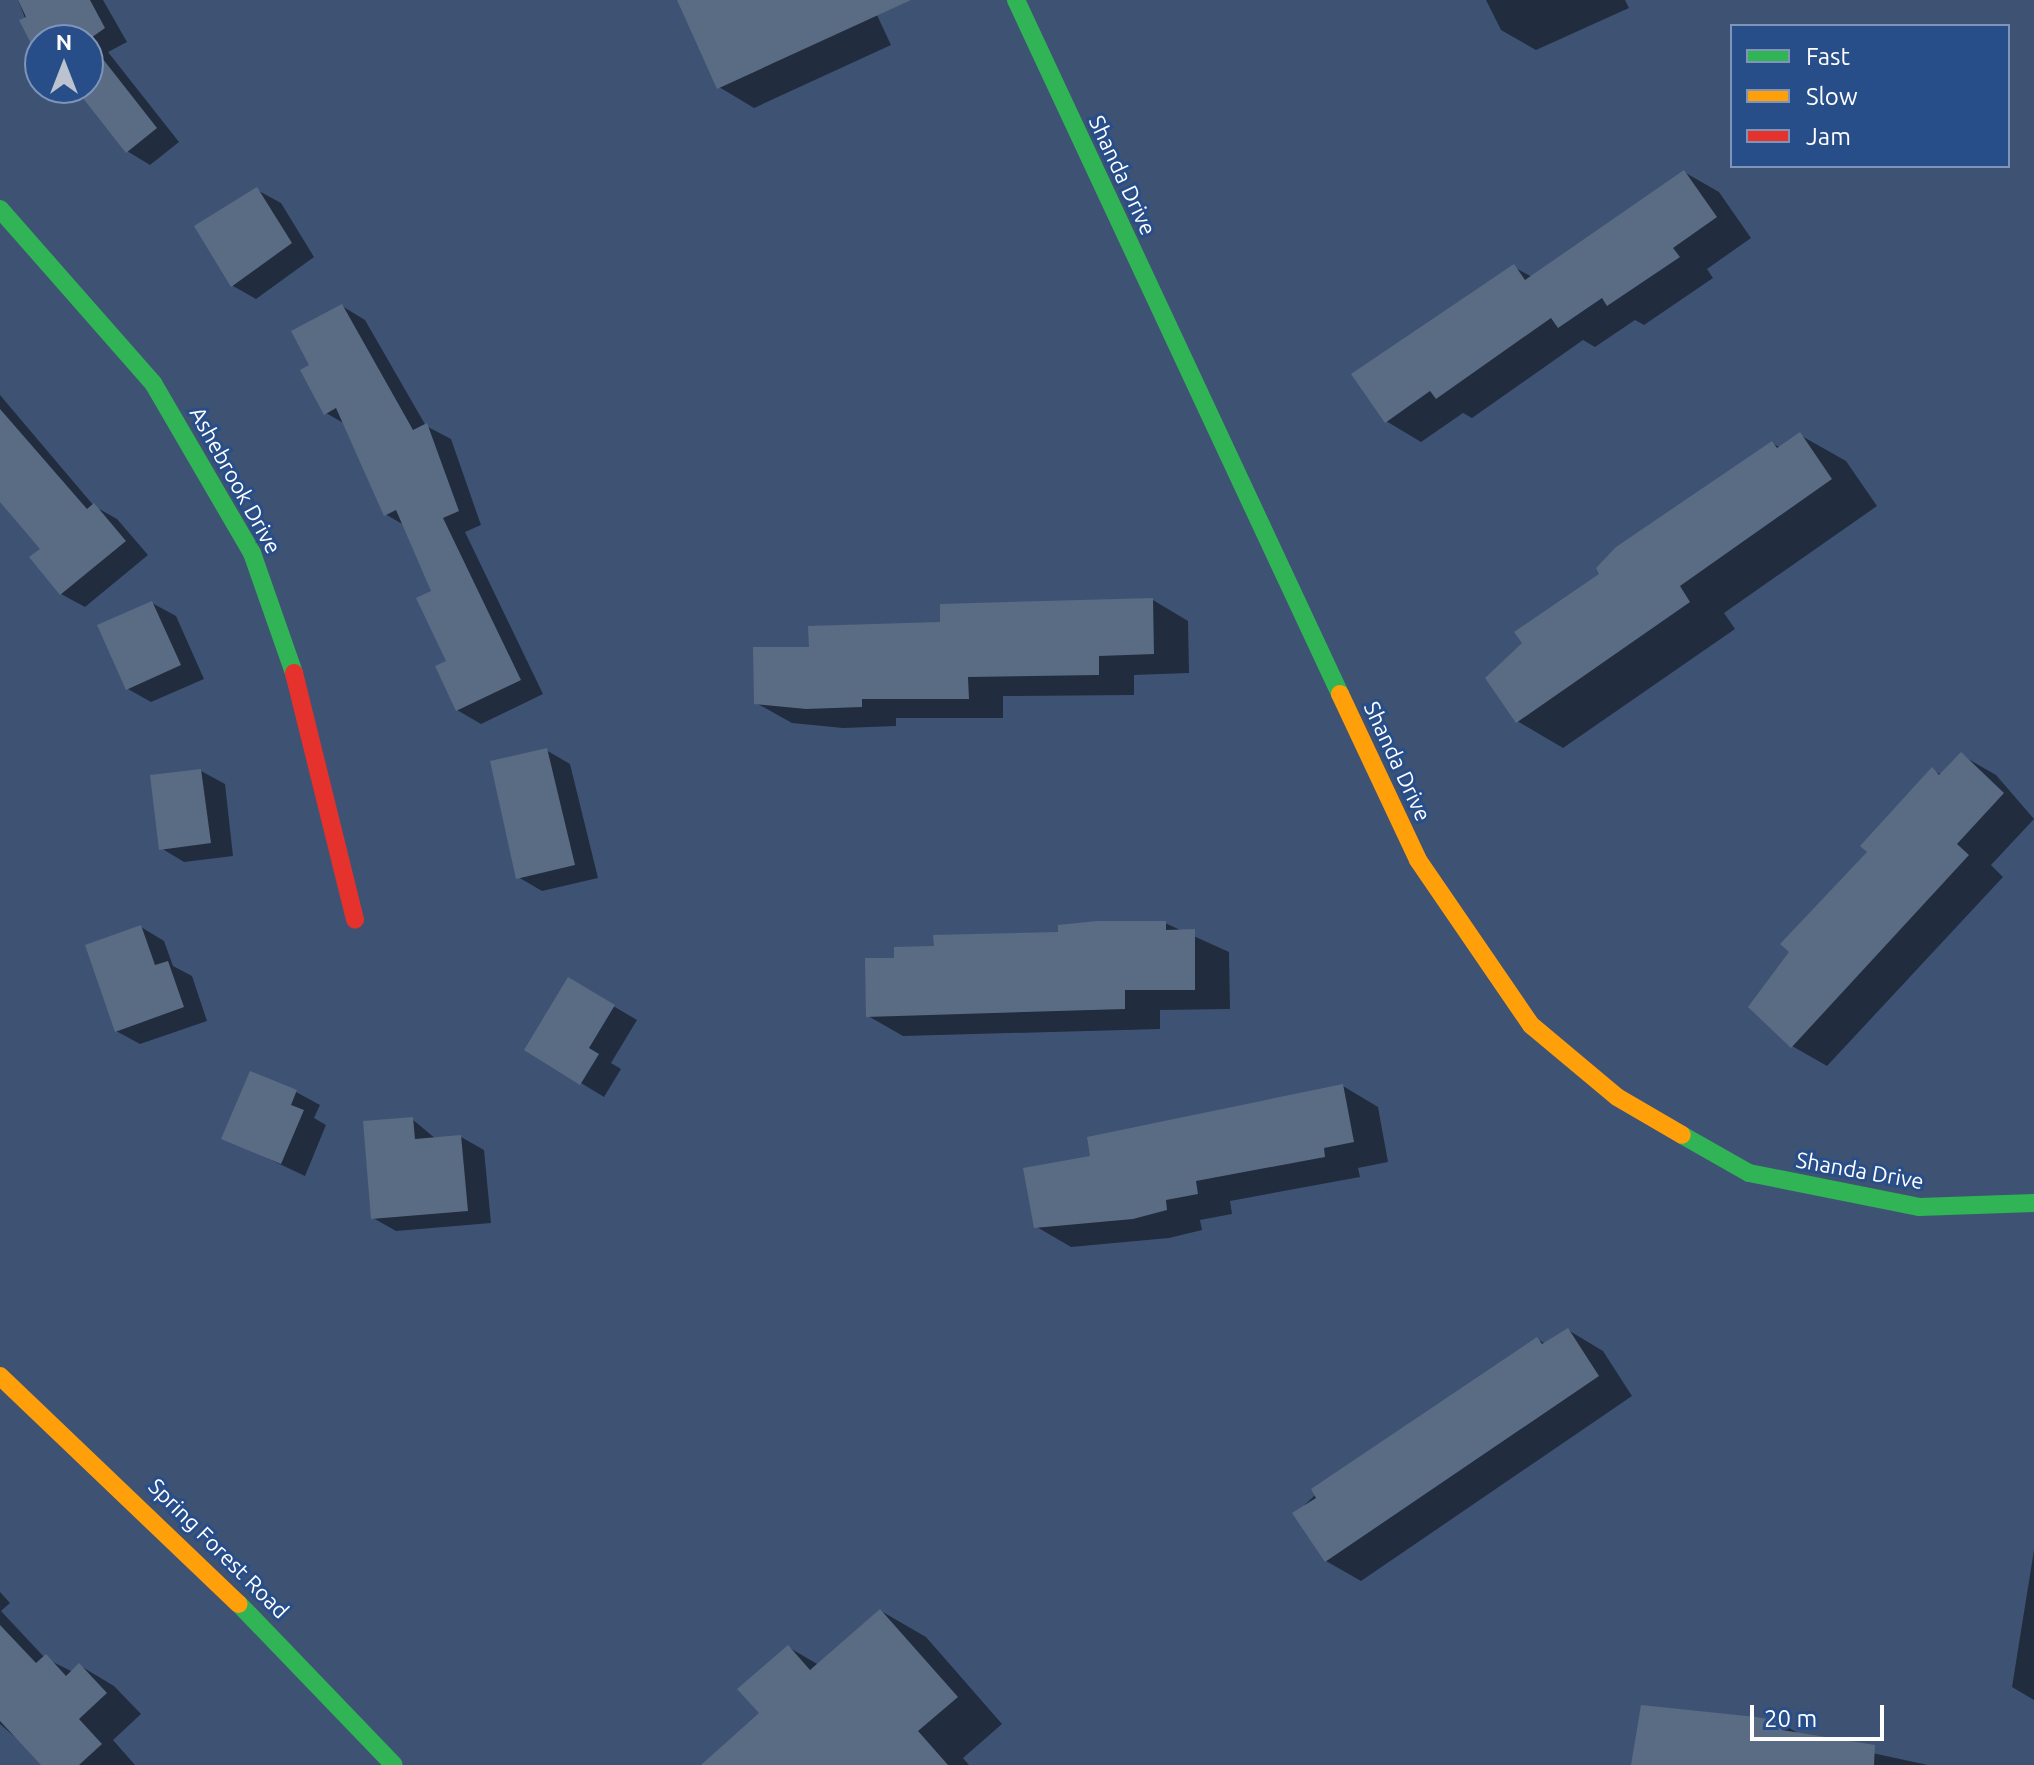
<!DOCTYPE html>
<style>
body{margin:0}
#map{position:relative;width:2034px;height:1765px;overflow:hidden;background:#3e5374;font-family:Ubuntu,sans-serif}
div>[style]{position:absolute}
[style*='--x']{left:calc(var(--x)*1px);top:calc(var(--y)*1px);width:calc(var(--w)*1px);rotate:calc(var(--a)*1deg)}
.shadow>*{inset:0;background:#0007}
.building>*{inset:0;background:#5a6b84}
.fast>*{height:18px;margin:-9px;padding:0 9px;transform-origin:9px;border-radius:9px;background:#30b455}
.slow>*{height:18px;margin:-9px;padding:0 9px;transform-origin:9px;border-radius:9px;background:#ff9f0a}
.jam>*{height:18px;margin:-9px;padding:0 9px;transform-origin:9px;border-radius:9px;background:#e5322d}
span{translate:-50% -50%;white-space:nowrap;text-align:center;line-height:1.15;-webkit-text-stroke:6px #284e8a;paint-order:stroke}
.street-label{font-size:22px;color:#fff}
.legend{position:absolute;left:1730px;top:24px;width:280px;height:144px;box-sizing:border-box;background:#284e8a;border:2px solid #7e95b9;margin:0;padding:10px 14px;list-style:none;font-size:24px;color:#fff}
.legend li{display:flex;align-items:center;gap:16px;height:40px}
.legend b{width:40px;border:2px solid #7e95b9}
.north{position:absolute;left:24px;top:24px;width:80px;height:80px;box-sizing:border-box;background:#284e8a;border:2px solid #7e95b9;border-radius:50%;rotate:0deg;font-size:22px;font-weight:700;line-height:32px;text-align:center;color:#fff}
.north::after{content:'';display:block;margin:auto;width:28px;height:36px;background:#bbc3ce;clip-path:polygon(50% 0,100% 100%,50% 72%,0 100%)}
.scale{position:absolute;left:1750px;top:1705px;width:134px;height:36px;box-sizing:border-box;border:4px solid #fff;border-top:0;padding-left:10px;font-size:24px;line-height:28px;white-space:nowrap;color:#fff;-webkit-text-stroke:6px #284e8a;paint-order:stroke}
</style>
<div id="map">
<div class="shadow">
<i style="clip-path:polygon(18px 0,103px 0,127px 42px,108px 52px,179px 142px,150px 165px,127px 151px,77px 88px,88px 88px,88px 40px,40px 40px,40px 56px)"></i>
<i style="clip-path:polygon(679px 0,870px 0,891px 45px,754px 108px,719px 87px)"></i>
<i style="clip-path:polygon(1486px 0,1625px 0,1629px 8px,1536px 50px,1501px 30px)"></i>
<i style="clip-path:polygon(1684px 172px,1719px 192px,1751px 238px,1707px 269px,1713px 278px,1644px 325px,1635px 320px,1595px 347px,1583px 340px,1472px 418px,1463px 413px,1421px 442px,1386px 421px,1514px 267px,1532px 277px)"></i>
<i style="clip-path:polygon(257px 190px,281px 203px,314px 257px,256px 299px,233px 286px)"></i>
<i style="clip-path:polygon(342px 306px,365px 320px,426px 426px,451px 439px,481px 525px,465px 532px,543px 694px,481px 724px,457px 710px,433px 592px,404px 525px,385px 514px,345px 424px,326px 413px,312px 365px)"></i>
<i style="clip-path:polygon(0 395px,94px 506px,117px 519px,148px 555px,85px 607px,61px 594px,42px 550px,0 492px)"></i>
<i style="clip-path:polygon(1800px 435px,1846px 461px,1877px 506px,1724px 613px,1735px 629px,1563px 748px,1517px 721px,1602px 574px,1772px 443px,1781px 448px)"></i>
<i style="clip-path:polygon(1153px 600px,1188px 621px,1189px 673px,1134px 675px,1134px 695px,1003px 696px,1003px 718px,896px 718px,896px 726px,843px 728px,792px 723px,756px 703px,811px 649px,942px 624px)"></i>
<i style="clip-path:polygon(152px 603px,176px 616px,204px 679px,151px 702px,128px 689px)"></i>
<i style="clip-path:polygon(546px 750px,570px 764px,598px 878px,542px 891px,518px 877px)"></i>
<i style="clip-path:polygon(1961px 755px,1996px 775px,2034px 819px,1991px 865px,2003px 877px,1827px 1066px,1792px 1046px,1870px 852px,1932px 770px,1942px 775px)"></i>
<i style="clip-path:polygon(201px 771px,225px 784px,233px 856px,184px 862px,161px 848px)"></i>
<i style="clip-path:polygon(1165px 923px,1229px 952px,1230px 1009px,1160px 1010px,1160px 1029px,903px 1036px,868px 1016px,896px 960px,936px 948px)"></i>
<i style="clip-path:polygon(141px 927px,164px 941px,173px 966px,192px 976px,207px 1021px,140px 1044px,116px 1031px)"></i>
<i style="clip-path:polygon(569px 980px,637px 1020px,611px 1063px,621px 1069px,604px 1097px,581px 1083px)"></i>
<i style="clip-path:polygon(1343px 1086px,1378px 1107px,1388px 1162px,1358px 1168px,1360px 1177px,1230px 1201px,1232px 1214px,1200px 1220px,1202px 1230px,1169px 1238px,1071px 1247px,1035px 1226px,1093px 1157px)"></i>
<i style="clip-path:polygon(296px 1092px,320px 1105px,314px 1118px,326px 1125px,305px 1176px,224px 1138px)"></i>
<i style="clip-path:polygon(412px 1119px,436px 1139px,461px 1137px,484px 1150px,491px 1223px,396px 1231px,373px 1218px)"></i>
<i style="clip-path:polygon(1568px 1330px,1603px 1351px,1632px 1396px,1361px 1581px,1326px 1561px,1295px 1514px,1345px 1467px,1537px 1339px,1546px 1344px)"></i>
<i style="clip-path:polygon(2034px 1550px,2034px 1700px,2012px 1687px)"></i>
<i style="clip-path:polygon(0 1592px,10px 1603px,1px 1611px,45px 1658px,73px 1672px,79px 1665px,114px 1686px,141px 1714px,113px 1740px,135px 1765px,47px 1765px,0 1724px)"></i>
<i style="clip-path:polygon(881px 1611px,926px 1637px,1002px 1724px,963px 1758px,969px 1765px,704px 1765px,762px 1714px,788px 1647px,819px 1665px)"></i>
<i style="clip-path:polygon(1783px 1724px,1807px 1739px,1928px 1765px,1635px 1765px)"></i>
</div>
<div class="building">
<i style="clip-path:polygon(18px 0,90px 0,105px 28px,88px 40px,40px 40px,40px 61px,19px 20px,26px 17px)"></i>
<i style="clip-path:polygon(677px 0,911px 0,717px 89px)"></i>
<i style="clip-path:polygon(88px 40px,157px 128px,126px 153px,75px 88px,88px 88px)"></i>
<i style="clip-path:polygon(1684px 170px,1717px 217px,1673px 248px,1680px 257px,1607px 306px,1602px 298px,1558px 328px,1551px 318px,1436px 399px,1430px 391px,1385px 423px,1351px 374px,1514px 264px,1525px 280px)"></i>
<i style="clip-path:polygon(257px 187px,292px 243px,231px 287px,194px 226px)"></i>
<i style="clip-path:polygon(342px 304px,413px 430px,427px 423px,459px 511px,443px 518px,521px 680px,456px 711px,435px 666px,446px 661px,416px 598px,431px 591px,396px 510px,384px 516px,336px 408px,324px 415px,300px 370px,309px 365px,291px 331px)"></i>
<i style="clip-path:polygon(0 409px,87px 509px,94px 503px,126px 541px,60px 595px,29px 557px,40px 549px,0 502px)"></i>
<i style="clip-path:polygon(1800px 432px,1832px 479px,1680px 586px,1690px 602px,1516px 723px,1485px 678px,1522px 643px,1514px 632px,1599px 574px,1596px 568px,1616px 547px,1772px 441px,1777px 448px)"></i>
<i style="clip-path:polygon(1153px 598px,1154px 654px,1099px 656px,1099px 675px,968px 677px,969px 699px,862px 699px,862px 707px,806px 709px,754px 704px,753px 647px,809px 647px,808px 626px,940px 622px,940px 604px)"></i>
<i style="clip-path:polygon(152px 601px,181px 665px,126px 690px,97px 625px)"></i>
<i style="clip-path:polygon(547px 748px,575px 865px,516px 879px,490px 761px)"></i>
<i style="clip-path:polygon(1961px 752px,2004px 793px,1957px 844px,1969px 855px,1791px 1048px,1748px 1007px,1789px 952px,1780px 944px,1867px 852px,1860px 846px,1932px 767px,1939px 775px)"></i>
<i style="clip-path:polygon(201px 769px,211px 843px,159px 850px,150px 775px)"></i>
<i style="clip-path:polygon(1097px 921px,1166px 921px,1166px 930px,1195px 929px,1195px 990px,1125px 990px,1125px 1009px,866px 1017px,865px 958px,894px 958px,894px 947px,934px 946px,933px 935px,1058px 932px,1058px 925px)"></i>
<i style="clip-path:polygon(141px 925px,155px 965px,168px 961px,184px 1007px,115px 1032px,85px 945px)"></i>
<i style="clip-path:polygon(568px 977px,615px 1005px,589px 1048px,599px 1054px,580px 1085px,524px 1050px)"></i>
<i style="clip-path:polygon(250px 1071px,297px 1090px,291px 1105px,304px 1110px,281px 1164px,221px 1139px)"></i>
<i style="clip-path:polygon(1343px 1084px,1354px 1142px,1324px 1148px,1325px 1157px,1196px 1181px,1198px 1194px,1166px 1200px,1167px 1210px,1133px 1219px,1034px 1228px,1023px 1168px,1090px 1156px,1087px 1137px)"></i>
<i style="clip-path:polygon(413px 1117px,415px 1139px,461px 1135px,468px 1211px,371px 1219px,363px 1121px)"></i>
<i style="clip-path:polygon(1568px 1328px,1599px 1376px,1325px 1562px,1292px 1513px,1316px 1498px,1311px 1489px,1537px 1337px,1542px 1344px)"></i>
<i style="clip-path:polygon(880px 1609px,958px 1697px,918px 1731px,948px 1765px,701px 1765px,759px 1713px,737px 1689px,788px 1645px,810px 1670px)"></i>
<i style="clip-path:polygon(0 1625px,36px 1663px,46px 1654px,66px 1676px,79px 1663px,107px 1693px,79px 1719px,102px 1744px,79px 1765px,41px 1765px,0 1721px)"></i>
<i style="clip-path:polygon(1641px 1705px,1756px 1717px,1783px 1722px,1782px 1730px,1875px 1745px,1874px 1765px,1631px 1765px)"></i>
</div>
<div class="fast">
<i style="--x:1016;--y:0;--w:766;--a:64.97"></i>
<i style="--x:0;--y:209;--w:232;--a:48.7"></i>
<i style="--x:153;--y:383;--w:197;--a:59.8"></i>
<i style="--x:252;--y:553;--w:127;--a:70.7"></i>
<i style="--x:1682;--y:1135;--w:77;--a:29.6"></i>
<i style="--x:1749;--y:1173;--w:173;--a:11.3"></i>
<i style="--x:1919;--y:1207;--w:115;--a:-2"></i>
<i style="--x:239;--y:1604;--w:223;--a:46.1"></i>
</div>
<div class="slow">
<i style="--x:1340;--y:694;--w:183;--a:64.8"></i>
<i style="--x:1418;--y:860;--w:200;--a:55.6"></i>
<i style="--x:1531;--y:1025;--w:112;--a:39.9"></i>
<i style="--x:1617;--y:1097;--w:75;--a:30.3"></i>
<i style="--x:0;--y:1376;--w:330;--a:43.7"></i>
</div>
<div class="jam">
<i style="--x:294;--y:673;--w:254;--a:76.1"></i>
</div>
<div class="street-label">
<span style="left:1123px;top:175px;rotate:65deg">Shanda Drive</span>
<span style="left:236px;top:480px;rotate:61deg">Ashebrook Drive</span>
<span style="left:1398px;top:761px;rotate:65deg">Shanda Drive</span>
<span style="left:1860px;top:1170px;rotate:10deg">Shanda Drive</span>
<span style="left:219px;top:1548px;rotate:45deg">Spring Forest Road</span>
</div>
<ul class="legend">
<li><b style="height:10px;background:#30b455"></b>Fast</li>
<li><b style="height:10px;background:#ff9f0a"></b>Slow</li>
<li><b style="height:10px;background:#e5322d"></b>Jam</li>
</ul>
<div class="north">N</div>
<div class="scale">20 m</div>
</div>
